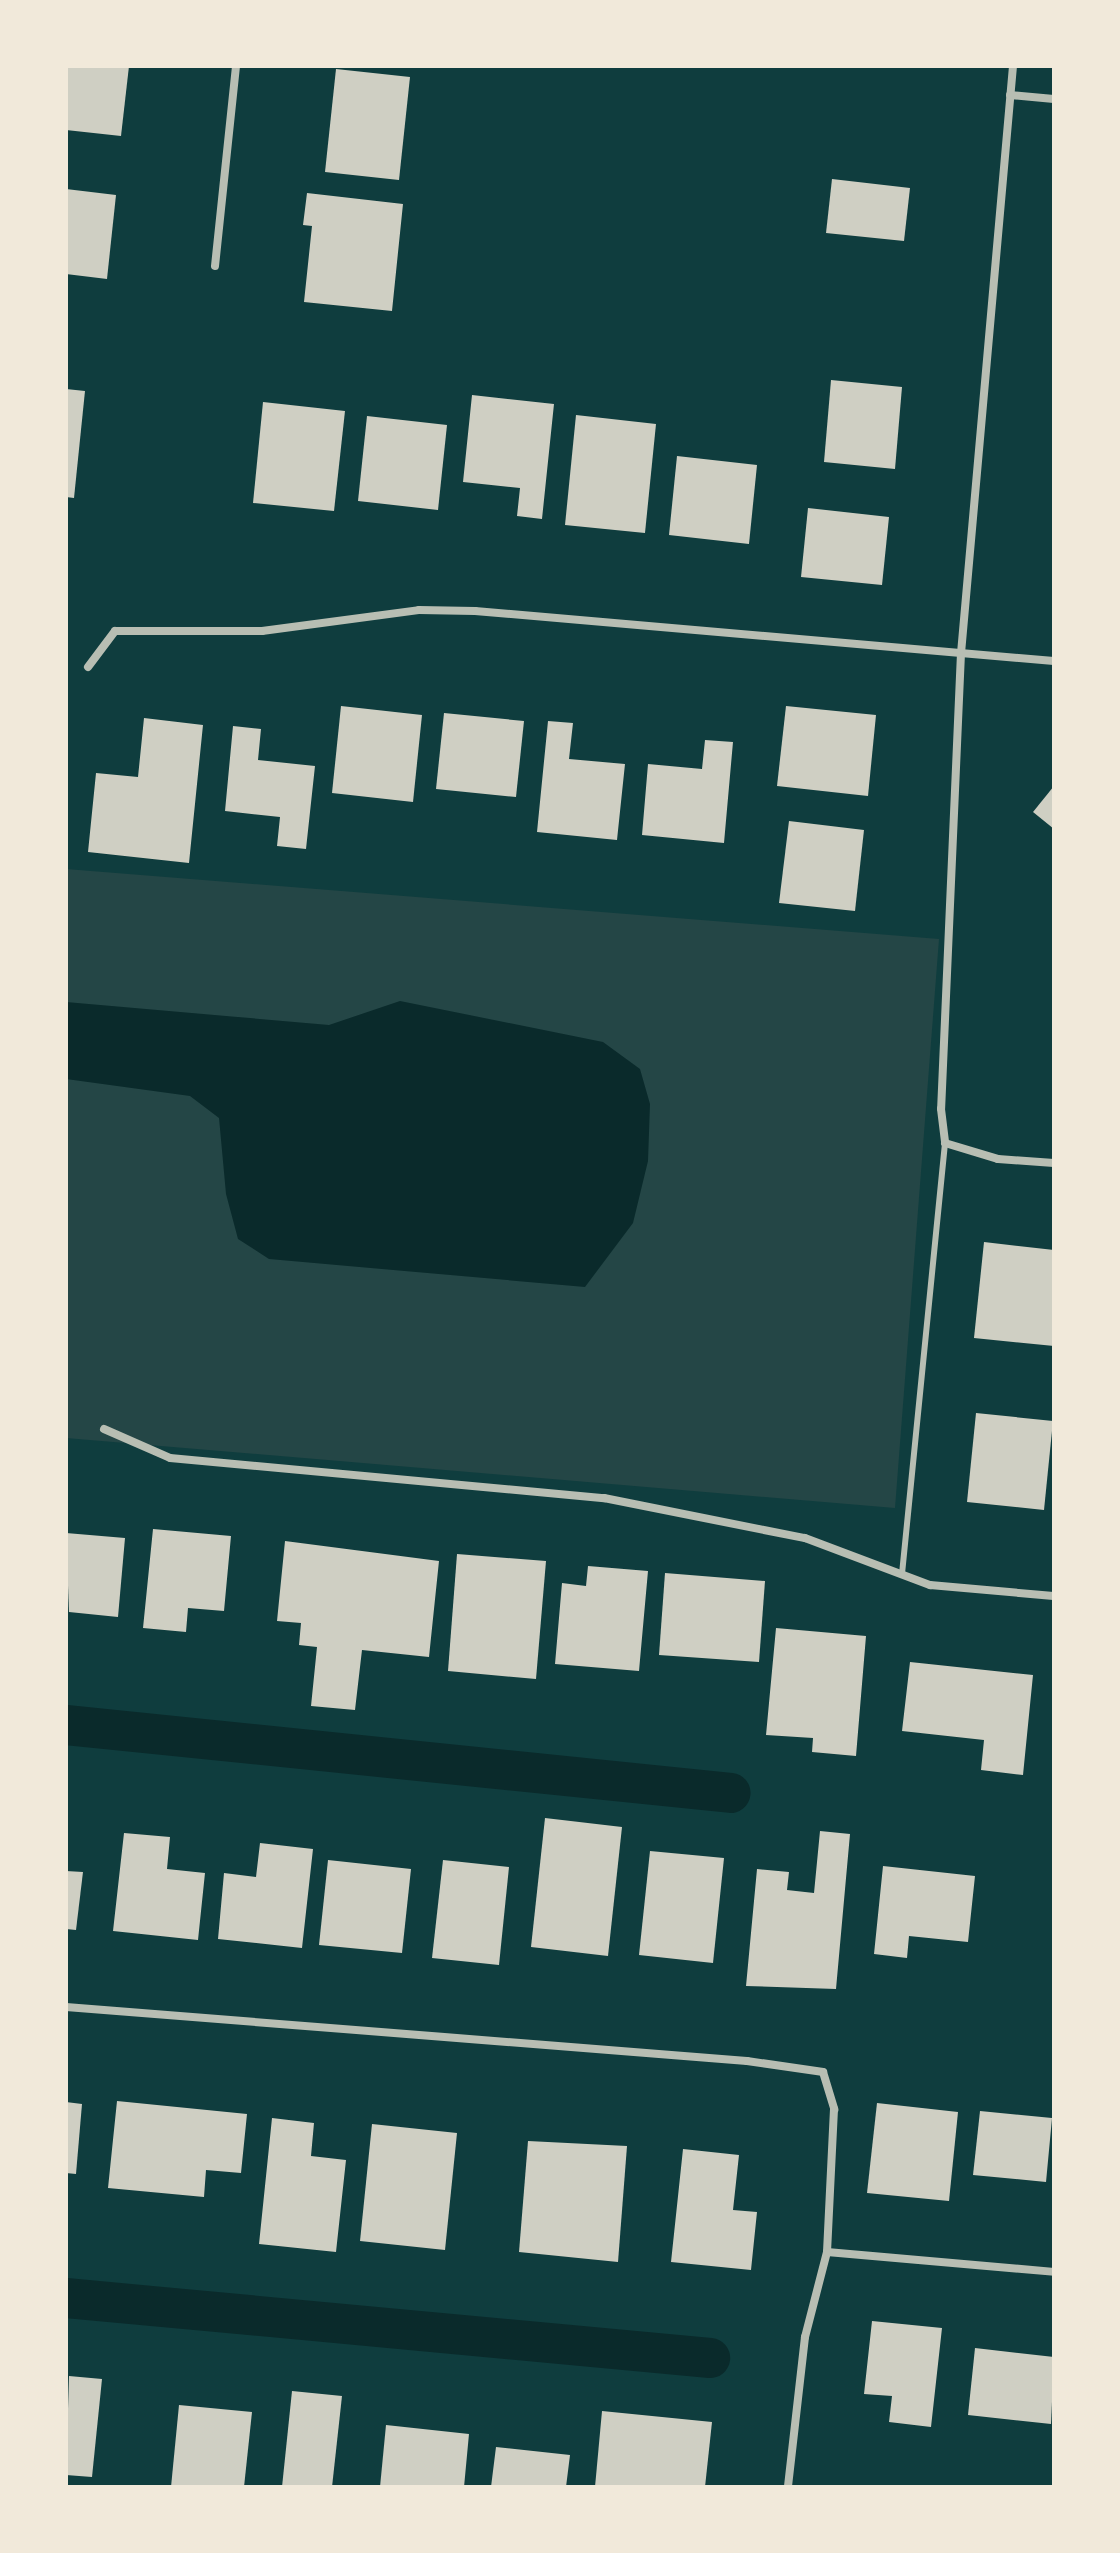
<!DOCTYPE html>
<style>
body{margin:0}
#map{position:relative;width:1120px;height:2553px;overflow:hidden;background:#0f3d3e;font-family:"Nunito Sans",sans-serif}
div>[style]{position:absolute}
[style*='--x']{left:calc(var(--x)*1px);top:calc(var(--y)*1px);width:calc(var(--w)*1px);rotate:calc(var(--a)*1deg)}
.green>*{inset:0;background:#244646}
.water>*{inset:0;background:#0a2a2b}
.canal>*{height:40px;margin:-20px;padding:0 20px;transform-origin:20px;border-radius:20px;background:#0a2a2b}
.building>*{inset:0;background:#cfcfc3}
.service>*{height:6px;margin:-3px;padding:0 3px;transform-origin:3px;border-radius:3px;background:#b8beb3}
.minor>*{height:8px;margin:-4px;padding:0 4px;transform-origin:4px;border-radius:4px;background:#b8beb3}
span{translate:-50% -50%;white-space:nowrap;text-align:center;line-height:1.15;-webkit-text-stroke:8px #f1e9da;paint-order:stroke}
.frame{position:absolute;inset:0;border:68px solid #f1e9da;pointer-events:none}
</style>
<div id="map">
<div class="green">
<i style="clip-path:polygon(66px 869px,939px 939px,895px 1508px,66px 1438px)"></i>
</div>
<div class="water">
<i style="clip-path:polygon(400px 1001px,603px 1042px,640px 1069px,650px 1104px,648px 1161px,633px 1223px,585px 1287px,269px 1259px,238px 1239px,226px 1194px,219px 1118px,190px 1096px,66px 1079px,66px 1002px,329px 1025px)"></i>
</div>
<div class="canal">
<i style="--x:66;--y:1725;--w:668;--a:5.84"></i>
<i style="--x:66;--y:2298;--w:647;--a:5.32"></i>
</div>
<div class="building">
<i style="clip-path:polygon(66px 66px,129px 66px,121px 136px,66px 130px)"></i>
<i style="clip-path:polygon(336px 69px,410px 77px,399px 180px,325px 172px)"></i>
<i style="clip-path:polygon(832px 179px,910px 188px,904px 241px,826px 233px)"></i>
<i style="clip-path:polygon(66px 189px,116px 195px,107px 279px,66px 274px)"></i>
<i style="clip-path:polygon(307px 193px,403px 204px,392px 311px,304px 302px,312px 226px,303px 225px)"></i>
<i style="clip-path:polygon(831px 380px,902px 387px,895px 469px,824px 462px)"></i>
<i style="clip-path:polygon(66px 389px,85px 391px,74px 498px,66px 497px)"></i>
<i style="clip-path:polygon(472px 395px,554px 404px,542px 519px,517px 516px,520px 488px,463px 482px)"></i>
<i style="clip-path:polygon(263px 402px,345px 411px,334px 511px,253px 503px)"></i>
<i style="clip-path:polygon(576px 415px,656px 424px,645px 533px,565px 525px)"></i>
<i style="clip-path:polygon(367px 416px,447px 425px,438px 510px,358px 501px)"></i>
<i style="clip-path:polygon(677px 456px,757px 465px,749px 544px,669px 535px)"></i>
<i style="clip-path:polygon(808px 508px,889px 517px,882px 585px,801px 577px)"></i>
<i style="clip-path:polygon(341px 706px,422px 715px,413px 802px,332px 793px)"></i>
<i style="clip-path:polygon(786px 706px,876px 715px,868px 796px,777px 786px)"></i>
<i style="clip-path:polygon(444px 713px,524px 721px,516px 797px,436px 789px)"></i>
<i style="clip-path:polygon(144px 718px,203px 725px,189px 863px,88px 852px,96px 773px,138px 777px)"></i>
<i style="clip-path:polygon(548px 721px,573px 723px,569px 759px,625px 764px,617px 840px,537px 832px)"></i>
<i style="clip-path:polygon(233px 726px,261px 729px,258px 760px,315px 766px,306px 849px,277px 846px,280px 817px,225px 811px)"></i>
<i style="clip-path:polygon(705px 740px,733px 742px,724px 843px,642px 835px,648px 764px,702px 769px)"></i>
<i style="clip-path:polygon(1054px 786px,1054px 829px,1033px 812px)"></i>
<i style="clip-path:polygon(789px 821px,864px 830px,855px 911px,779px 903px)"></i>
<i style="clip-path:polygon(984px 1242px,1054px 1250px,1054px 1346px,974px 1338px)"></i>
<i style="clip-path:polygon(976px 1413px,1053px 1421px,1044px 1510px,967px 1502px)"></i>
<i style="clip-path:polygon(153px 1529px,231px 1536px,224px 1611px,188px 1608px,186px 1632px,143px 1628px)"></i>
<i style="clip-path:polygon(66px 1533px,125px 1538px,118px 1617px,69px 1612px)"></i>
<i style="clip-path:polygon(285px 1541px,439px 1561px,429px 1657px,362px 1650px,355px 1710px,311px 1706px,317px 1647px,299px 1645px,301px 1623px,277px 1621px)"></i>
<i style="clip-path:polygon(457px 1554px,546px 1561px,536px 1679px,448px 1671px)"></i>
<i style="clip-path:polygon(588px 1566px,648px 1571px,639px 1671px,555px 1664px,562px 1583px,586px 1586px)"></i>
<i style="clip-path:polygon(665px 1573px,765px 1581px,759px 1662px,659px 1655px)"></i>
<i style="clip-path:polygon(776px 1628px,866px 1636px,856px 1756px,812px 1752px,813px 1738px,766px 1735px)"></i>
<i style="clip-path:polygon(910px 1662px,1033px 1675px,1023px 1775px,981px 1770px,984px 1740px,902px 1731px)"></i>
<i style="clip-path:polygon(545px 1818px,622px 1827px,608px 1956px,531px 1947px)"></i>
<i style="clip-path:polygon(820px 1831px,850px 1834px,836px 1989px,746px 1986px,757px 1869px,789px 1872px,787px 1890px,814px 1893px)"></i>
<i style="clip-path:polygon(124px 1833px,170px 1837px,167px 1869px,205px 1873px,198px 1940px,113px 1931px)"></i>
<i style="clip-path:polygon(260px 1843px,313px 1849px,302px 1948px,218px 1939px,224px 1873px,256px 1877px)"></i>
<i style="clip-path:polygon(650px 1851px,724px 1858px,713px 1963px,639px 1955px)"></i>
<i style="clip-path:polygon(328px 1860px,411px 1869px,402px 1953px,319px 1945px)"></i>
<i style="clip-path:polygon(443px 1860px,509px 1867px,499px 1965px,432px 1958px)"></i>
<i style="clip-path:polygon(883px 1866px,975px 1876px,968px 1942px,909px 1936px,907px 1958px,874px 1954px)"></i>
<i style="clip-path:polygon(66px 1871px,83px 1872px,76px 1930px,66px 1929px)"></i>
<i style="clip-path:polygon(117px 2101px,247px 2114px,241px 2173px,206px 2170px,204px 2197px,108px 2188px)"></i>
<i style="clip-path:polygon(66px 2102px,82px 2104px,76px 2174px,66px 2173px)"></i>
<i style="clip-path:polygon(877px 2103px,958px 2112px,949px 2201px,867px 2193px)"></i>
<i style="clip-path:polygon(980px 2111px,1052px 2118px,1046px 2182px,973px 2175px)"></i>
<i style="clip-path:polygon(272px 2118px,314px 2123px,311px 2156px,346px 2160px,336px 2252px,259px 2244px)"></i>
<i style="clip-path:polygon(372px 2124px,457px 2133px,445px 2250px,360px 2241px)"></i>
<i style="clip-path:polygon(528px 2141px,627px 2146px,618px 2262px,519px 2252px)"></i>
<i style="clip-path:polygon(683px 2149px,739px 2155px,733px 2210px,757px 2212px,751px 2270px,671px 2262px)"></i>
<i style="clip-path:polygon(872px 2321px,942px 2328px,931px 2427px,889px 2422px,892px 2396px,864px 2394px)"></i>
<i style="clip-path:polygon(975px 2348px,1054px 2357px,1051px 2424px,968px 2415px)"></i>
<i style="clip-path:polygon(69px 2376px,102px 2379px,92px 2477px,66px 2475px)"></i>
<i style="clip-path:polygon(292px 2391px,342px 2396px,332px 2487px,282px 2487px)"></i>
<i style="clip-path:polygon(179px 2405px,252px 2412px,244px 2487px,171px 2487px)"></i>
<i style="clip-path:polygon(602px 2411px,712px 2422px,705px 2487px,595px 2487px)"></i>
<i style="clip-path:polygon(386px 2425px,469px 2434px,464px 2487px,380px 2487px)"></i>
<i style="clip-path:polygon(496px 2447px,570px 2455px,566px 2487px,491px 2487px)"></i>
</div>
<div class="service">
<i style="--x:902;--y:1574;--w:433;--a:-84.3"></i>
</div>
<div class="minor">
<i style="--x:1013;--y:66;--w:589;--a:95.06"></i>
<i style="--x:961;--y:653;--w:456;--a:92.5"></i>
<i style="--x:941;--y:1109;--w:34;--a:83"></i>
<i style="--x:945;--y:1143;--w:55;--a:16.8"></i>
<i style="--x:998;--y:1159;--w:56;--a:4.1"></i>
<i style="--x:1010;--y:95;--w:44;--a:5.2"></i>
<i style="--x:215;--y:266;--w:201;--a:-84"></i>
<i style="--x:88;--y:667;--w:45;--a:-53.1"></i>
<i style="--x:115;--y:631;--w:147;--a:0"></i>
<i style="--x:262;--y:631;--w:158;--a:-7.6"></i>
<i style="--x:419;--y:610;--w:56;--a:1"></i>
<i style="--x:475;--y:611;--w:581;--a:4.94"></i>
<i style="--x:104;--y:1429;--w:72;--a:23.7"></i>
<i style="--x:170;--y:1458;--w:436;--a:5.3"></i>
<i style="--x:604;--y:1498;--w:205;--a:11.3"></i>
<i style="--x:805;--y:1538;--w:134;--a:20.6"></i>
<i style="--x:930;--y:1585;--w:124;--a:5.1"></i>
<i style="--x:66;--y:2007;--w:683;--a:4.53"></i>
<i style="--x:747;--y:2061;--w:77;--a:8.2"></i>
<i style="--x:823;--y:2072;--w:39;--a:73"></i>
<i style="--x:834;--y:2109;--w:143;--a:92.8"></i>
<i style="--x:827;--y:2252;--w:88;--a:104.5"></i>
<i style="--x:805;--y:2337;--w:151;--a:96.5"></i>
<i style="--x:827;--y:2252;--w:228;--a:5"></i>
</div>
<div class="frame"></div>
</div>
